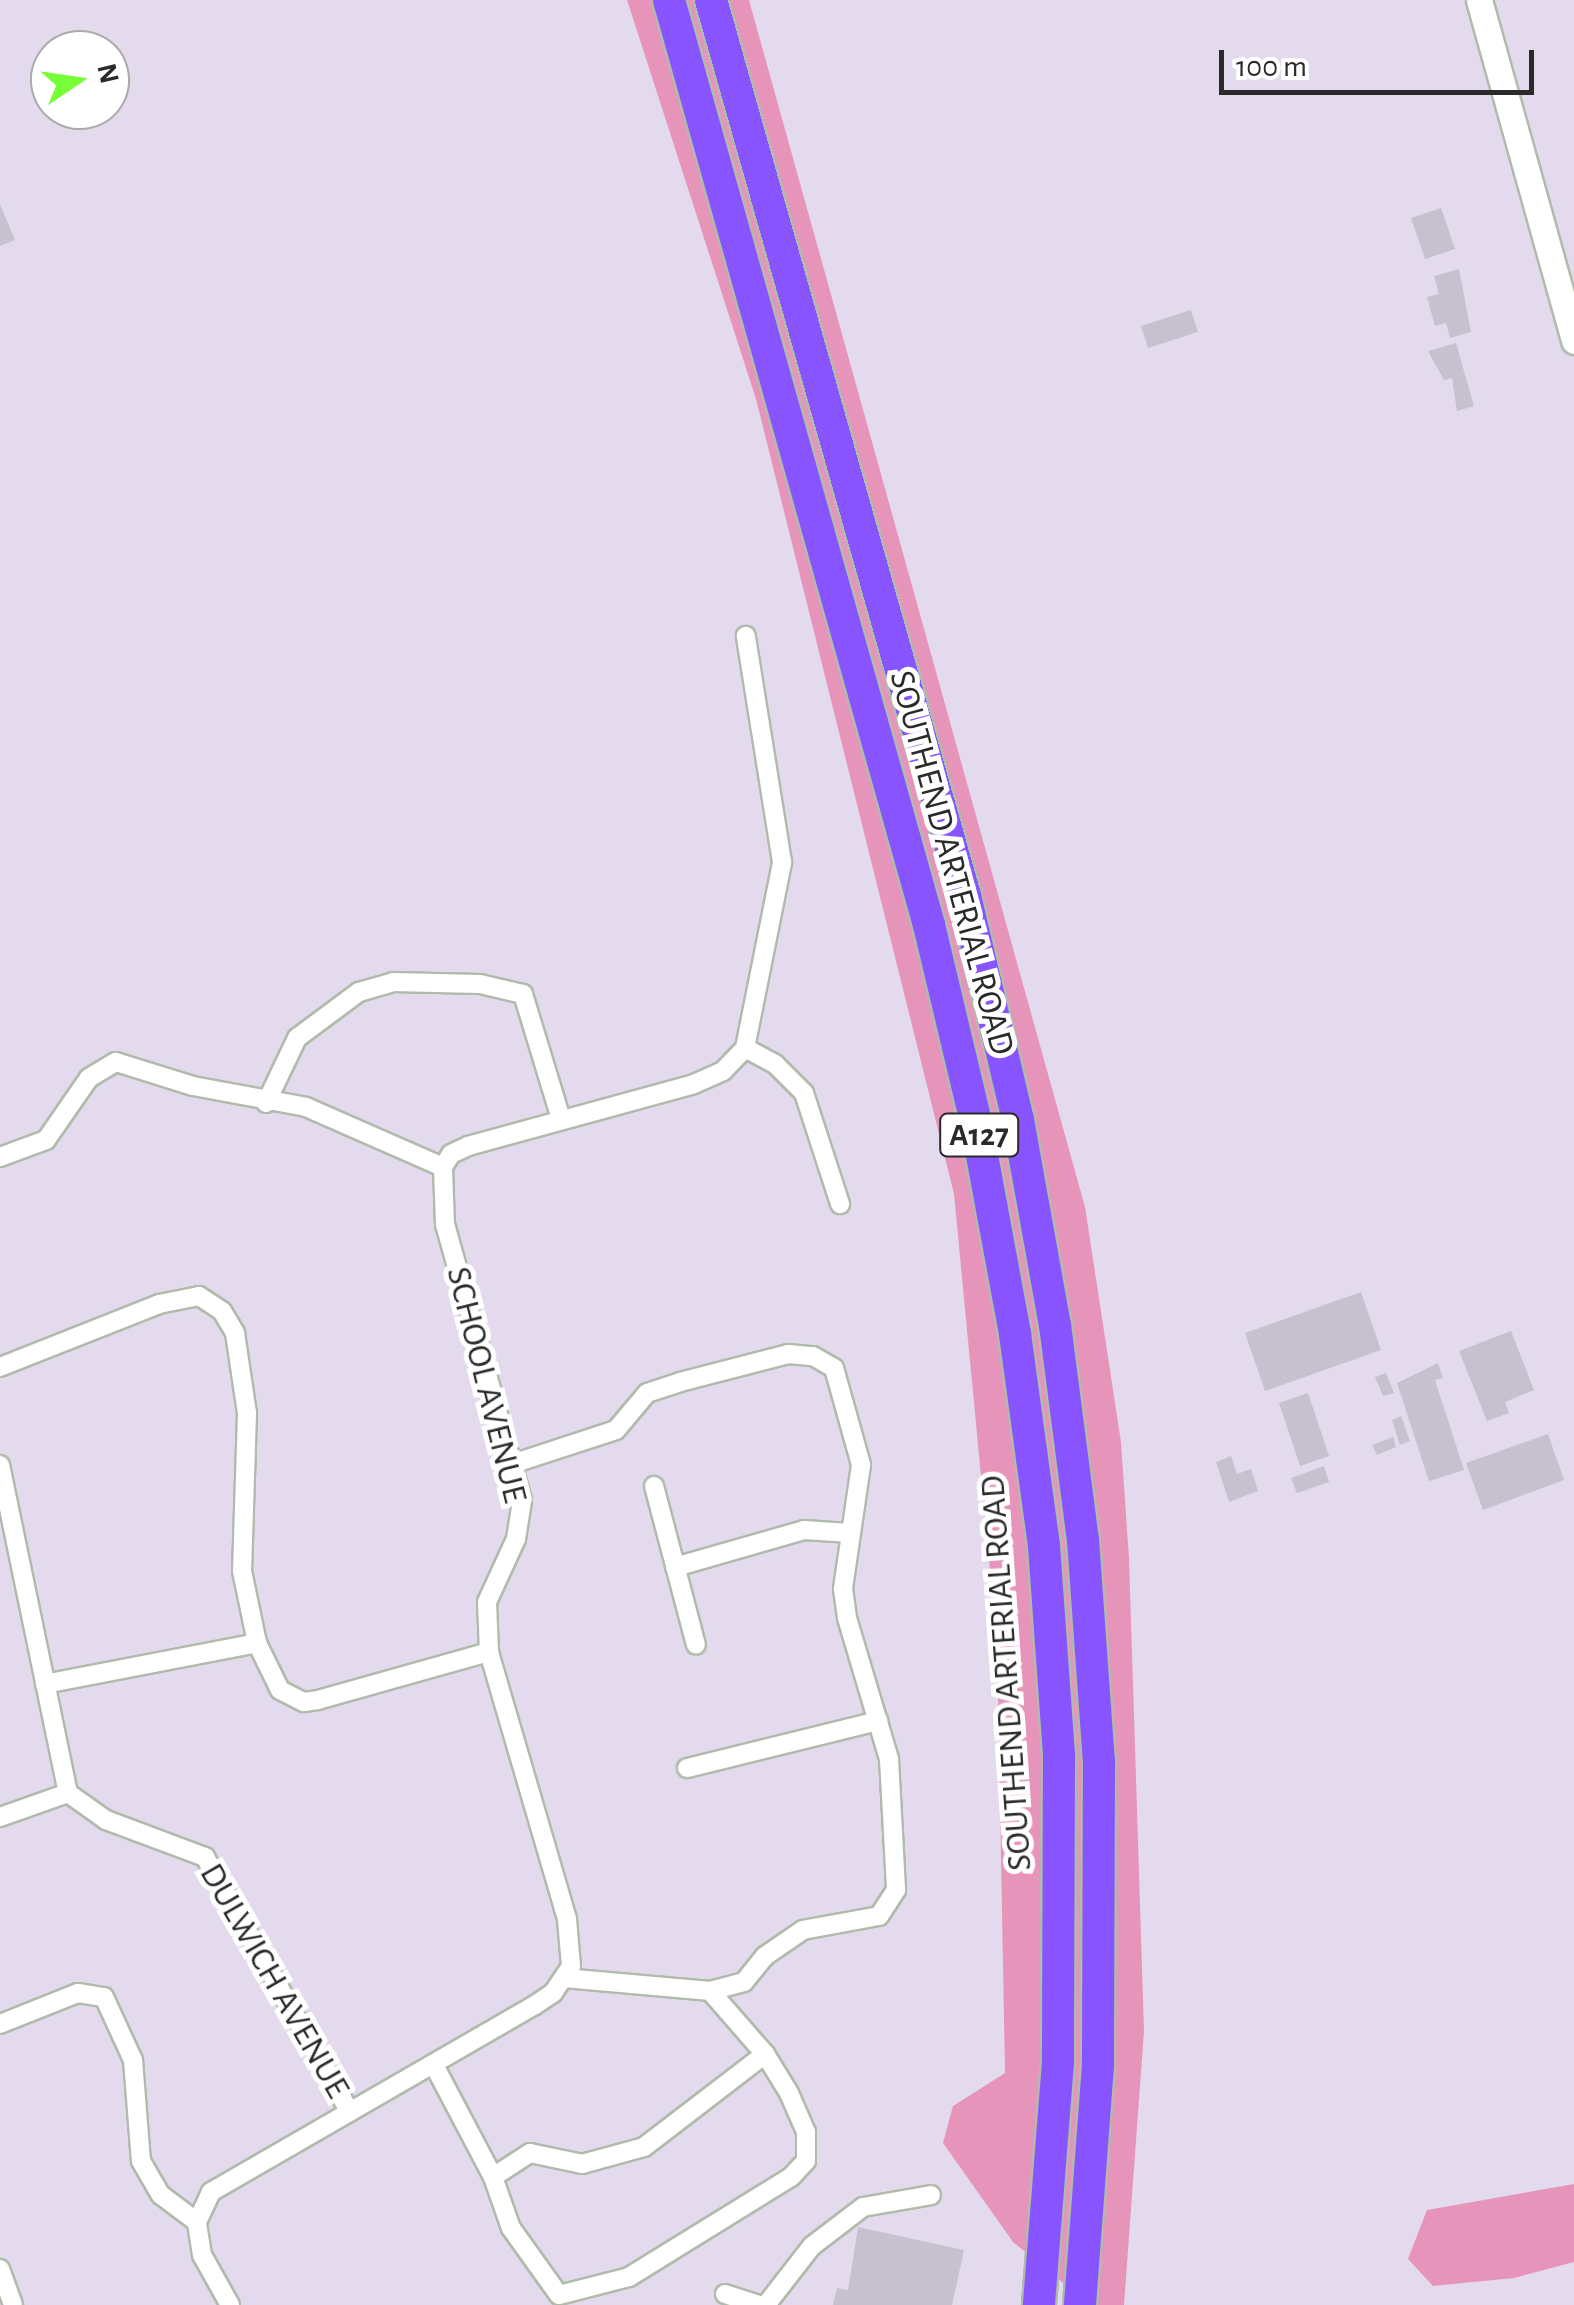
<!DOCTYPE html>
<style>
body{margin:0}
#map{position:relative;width:1574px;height:2305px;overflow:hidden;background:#e3dbed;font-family:"Alegreya Sans",sans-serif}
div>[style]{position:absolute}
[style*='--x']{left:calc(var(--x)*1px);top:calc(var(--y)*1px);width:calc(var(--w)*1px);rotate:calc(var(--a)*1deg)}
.green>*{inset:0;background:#e794bb}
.building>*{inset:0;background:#c7c0ce}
.roads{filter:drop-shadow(2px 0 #b0bbab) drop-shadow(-2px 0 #b0bbab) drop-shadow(0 2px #b0bbab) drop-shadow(0 -2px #b0bbab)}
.street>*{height:18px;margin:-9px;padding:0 9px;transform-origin:9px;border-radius:9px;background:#fff}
.secondary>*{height:25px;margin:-12.5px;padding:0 12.5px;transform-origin:12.5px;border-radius:12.5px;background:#fff}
.highway>*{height:32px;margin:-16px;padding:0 16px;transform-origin:16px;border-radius:16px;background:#8854ff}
span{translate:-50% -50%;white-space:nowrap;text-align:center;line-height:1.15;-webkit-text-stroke:10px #fff;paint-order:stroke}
.shield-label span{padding:2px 8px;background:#fff;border:2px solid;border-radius:8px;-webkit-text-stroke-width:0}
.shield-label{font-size:32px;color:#2a2a2a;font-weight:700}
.street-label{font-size:35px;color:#2a2a2a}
.north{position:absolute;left:30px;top:30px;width:100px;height:100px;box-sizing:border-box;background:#fff;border:2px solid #aaa;border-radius:50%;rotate:77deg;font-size:28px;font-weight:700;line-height:40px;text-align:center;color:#2a2a2a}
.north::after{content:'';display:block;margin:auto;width:35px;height:45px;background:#76ff36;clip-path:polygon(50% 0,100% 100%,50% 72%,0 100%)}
.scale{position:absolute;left:1219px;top:50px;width:315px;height:45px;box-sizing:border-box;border:5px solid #2a2a2a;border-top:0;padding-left:12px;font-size:30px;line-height:35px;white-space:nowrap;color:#2a2a2a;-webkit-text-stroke:8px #fff;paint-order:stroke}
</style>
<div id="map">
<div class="green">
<i style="clip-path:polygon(627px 0,749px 0,1085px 1207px,1121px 1442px,1129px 1558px,1144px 2031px,1124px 2305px,1090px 2305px,1013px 2242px,943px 2143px,953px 2106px,1005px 2073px,997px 1643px,954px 1194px,756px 399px)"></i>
<i style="clip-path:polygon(1574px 2184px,1574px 2262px,1514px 2278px,1433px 2286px,1408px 2259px,1427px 2210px)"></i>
</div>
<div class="building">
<i style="clip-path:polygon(0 204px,15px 240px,0 246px)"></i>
<i style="clip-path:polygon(1441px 208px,1455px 249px,1425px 259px,1411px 218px)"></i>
<i style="clip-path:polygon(1459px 269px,1471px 332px,1450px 338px,1446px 323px,1435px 326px,1427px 297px,1439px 294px,1434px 276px)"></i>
<i style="clip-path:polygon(1191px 310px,1198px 332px,1148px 348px,1141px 326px)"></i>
<i style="clip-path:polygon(1456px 343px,1474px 406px,1457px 411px,1452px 378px,1444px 380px,1428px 351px)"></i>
<i style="clip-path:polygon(1361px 1292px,1381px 1350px,1265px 1391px,1245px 1333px)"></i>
<i style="clip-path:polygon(1511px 1331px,1534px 1390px,1505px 1402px,1509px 1413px,1487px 1421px,1459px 1351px)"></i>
<i style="clip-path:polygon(1438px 1363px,1443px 1378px,1435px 1380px,1464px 1470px,1429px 1481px,1397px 1383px)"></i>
<i style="clip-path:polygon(1386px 1373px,1394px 1393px,1383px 1396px,1375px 1377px)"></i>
<i style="clip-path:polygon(1308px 1393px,1329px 1456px,1300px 1466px,1279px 1403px)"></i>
<i style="clip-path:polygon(1401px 1416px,1410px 1441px,1400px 1445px,1392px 1420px)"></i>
<i style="clip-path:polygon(1548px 1434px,1564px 1480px,1483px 1510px,1466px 1463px)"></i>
<i style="clip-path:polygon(1393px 1437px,1396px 1447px,1377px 1455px,1372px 1445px)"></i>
<i style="clip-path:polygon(1231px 1456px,1237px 1474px,1251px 1469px,1258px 1491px,1229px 1502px,1216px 1462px)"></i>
<i style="clip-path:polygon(1324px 1466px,1329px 1482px,1297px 1493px,1291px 1478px)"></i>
<i style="clip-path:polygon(858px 2227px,964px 2250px,952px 2305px,833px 2305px,837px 2288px,848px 2290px)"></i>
</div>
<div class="roads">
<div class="street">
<i style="--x:745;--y:1048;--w:34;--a:28"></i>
<i style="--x:775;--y:1064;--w:41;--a:45"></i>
<i style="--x:804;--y:1093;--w:117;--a:72"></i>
<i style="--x:266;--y:1103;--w:72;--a:-64.5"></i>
<i style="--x:297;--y:1038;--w:77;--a:-36.6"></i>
<i style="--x:359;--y:992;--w:35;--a:-16"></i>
<i style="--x:393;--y:982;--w:87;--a:1.3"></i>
<i style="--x:480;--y:984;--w:44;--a:13.1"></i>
<i style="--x:523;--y:994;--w:131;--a:73.1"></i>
<i style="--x:0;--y:1157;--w:49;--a:-20.3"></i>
<i style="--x:46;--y:1140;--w:75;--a:-55.3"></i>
<i style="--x:89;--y:1078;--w:31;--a:-31"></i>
<i style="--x:116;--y:1062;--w:81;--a:17.3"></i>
<i style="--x:193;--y:1086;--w:115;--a:10.5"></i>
<i style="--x:306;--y:1107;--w:150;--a:23.7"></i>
<i style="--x:0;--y:1367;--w:171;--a:-21.6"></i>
<i style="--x:159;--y:1304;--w:41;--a:-11.3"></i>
<i style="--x:199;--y:1296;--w:27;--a:33"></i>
<i style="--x:222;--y:1311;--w:26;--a:59"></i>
<i style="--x:235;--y:1333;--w:81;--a:81.5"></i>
<i style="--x:247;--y:1413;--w:158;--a:91.8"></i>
<i style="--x:242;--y:1571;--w:74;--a:78.2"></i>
<i style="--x:257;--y:1643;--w:52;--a:63.9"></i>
<i style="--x:280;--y:1690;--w:27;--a:27"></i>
<i style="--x:304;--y:1702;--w:14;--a:-8"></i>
<i style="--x:318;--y:1700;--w:178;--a:-15.7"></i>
<i style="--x:512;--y:1464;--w:109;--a:-18.1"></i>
<i style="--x:616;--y:1430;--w:48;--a:-50"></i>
<i style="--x:647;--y:1393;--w:35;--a:-18"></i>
<i style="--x:680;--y:1382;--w:112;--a:-14.5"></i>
<i style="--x:788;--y:1354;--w:25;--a:5"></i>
<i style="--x:813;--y:1356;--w:24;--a:30"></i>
<i style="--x:834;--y:1368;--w:101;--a:74.4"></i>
<i style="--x:861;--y:1465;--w:125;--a:98.3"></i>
<i style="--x:843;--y:1589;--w:29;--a:82"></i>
<i style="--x:847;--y:1618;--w:147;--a:73.4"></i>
<i style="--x:889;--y:1759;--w:131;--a:86.9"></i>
<i style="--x:896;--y:1890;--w:31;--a:123"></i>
<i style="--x:879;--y:1916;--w:77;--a:169.6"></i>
<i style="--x:803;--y:1930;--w:46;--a:145.6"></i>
<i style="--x:765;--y:1956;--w:33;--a:129"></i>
<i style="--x:744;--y:1982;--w:35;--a:165"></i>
<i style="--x:0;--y:1465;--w:335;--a:78.3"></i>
<i style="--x:68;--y:1793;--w:47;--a:35.4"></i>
<i style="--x:106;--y:1820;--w:106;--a:20.5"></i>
<i style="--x:205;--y:1857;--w:293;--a:60.4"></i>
<i style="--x:654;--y:1486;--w:164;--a:75.2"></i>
<i style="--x:675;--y:1567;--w:134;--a:-16"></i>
<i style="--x:804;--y:1530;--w:46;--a:3.7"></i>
<i style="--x:45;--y:1684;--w:216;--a:-10.9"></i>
<i style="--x:687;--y:1768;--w:197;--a:-13.8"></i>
<i style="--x:0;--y:1817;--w:72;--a:-19.4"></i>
<i style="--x:0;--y:2024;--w:84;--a:-21.7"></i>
<i style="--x:78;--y:1993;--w:26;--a:9"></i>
<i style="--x:104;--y:1997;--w:69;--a:65.3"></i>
<i style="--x:133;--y:2060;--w:101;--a:85.5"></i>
<i style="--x:141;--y:2161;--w:39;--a:60"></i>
<i style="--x:161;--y:2195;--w:45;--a:36.9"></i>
<i style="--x:435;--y:2067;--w:124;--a:62.2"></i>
<i style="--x:493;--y:2177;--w:54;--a:70.6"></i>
<i style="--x:511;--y:2228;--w:82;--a:54.4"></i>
<i style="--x:559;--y:2295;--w:72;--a:-14.4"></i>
<i style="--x:629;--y:2277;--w:190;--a:-31.7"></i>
<i style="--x:791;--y:2177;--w:22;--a:-47"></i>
<i style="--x:806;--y:2161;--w:29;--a:-90"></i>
<i style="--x:806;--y:2132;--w:43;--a:-113.6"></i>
<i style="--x:789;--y:2093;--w:46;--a:-121.6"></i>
<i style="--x:765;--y:2054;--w:84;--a:-131.1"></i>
<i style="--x:710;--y:1991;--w:146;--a:-174.9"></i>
<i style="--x:493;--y:2177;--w:44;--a:-33"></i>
<i style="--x:530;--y:2153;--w:53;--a:11.9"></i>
<i style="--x:582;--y:2164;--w:64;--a:-15.3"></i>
<i style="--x:644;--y:2147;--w:153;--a:-37.5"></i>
<i style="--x:0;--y:2269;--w:38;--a:70"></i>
<i style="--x:725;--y:2294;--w:36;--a:18"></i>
<i style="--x:230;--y:2305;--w:57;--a:-119.2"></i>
<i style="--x:202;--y:2255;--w:33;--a:-99"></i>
<i style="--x:197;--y:2222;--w:33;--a:-65"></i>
<i style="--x:211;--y:2192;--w:374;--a:-30"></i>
<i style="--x:535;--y:2005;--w:22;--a:-34"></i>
<i style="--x:553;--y:1993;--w:32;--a:-56"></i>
<i style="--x:571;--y:1966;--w:47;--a:-94.9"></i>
<i style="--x:567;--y:1919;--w:278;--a:-106.3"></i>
<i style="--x:489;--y:1652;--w:50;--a:-92.3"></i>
<i style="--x:487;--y:1602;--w:69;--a:-65.3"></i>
<i style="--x:516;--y:1539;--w:39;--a:-81"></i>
<i style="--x:522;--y:1500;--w:286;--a:-105.6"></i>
<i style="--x:445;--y:1225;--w:58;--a:-92"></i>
<i style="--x:443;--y:1167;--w:15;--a:-58"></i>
<i style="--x:451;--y:1154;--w:19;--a:-25"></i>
<i style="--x:468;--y:1146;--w:234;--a:-15.3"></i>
<i style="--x:694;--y:1084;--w:32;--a:-24"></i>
<i style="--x:723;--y:1071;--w:32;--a:-46"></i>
<i style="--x:745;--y:1048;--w:190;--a:-78.7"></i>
<i style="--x:782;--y:862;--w:229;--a:-99.1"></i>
<i style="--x:766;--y:2305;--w:75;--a:-52.1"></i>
<i style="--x:812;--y:2246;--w:64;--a:-37.4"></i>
<i style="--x:863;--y:2207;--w:69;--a:-10"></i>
</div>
<div class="secondary">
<i style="--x:1479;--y:0;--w:354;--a:74.4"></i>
</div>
<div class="highway">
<i style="--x:669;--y:0;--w:961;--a:74.3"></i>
<i style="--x:929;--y:925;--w:204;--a:76.6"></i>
<i style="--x:976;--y:1123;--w:215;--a:79.5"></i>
<i style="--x:1015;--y:1334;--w:214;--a:82.2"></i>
<i style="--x:1044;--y:1546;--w:210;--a:85.9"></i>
<i style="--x:1059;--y:1755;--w:307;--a:90.2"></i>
<i style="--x:1058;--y:2062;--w:244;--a:94.5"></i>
<i style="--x:711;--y:0;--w:931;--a:74.17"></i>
<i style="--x:965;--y:896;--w:230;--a:76.7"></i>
<i style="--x:1018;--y:1120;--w:208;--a:79.8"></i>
<i style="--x:1055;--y:1325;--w:217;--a:82.6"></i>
<i style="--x:1083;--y:1540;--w:222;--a:85.9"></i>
<i style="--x:1099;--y:1761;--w:304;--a:90.2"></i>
<i style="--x:1098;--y:2065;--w:241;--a:94.3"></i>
</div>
</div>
<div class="shield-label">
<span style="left:979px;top:1135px">A127</span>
</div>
<div class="street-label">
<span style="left:951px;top:863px;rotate:75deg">SOUTHEND ARTERIAL ROAD</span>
<span style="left:486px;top:1385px;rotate:76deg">SCHOOL AVENUE</span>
<span style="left:1007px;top:1673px;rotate:-94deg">SOUTHEND ARTERIAL ROAD</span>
<span style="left:274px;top:1981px;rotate:60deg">DULWICH AVENUE</span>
</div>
<div class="north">N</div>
<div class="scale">100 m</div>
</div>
